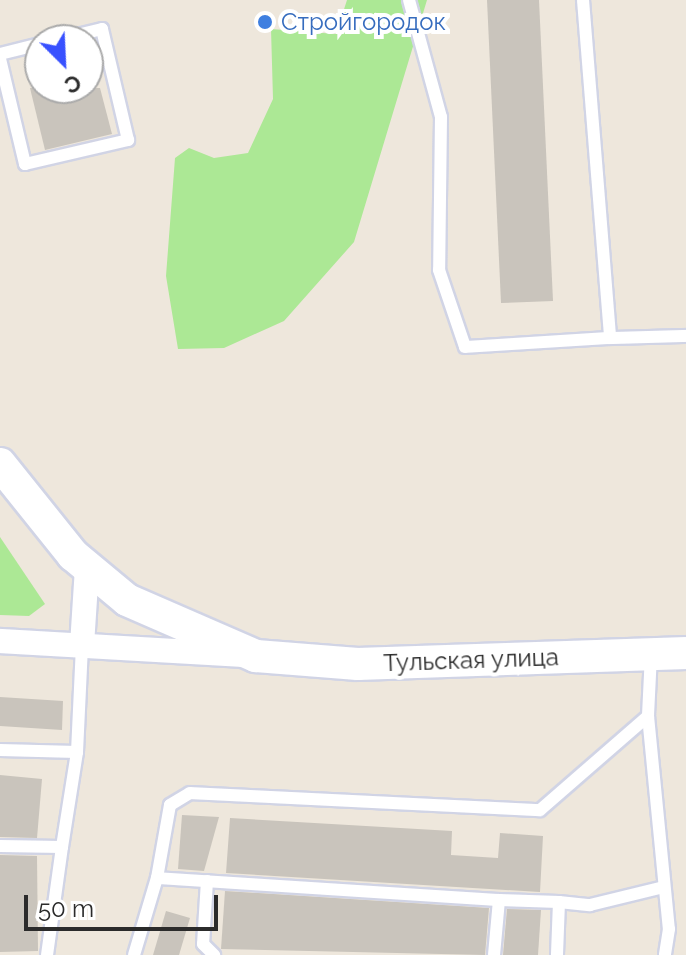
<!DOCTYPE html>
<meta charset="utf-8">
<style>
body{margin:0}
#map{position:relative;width:686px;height:955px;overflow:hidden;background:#eee7dc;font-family:Raleway,sans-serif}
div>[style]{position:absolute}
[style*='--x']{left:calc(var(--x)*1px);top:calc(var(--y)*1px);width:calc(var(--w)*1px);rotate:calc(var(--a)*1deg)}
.green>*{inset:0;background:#ace895}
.building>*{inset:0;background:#c9c4bc}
.roads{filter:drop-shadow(2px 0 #d1d4e5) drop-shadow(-2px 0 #d1d4e5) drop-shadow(0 2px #d1d4e5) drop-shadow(0 -2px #d1d4e5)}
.service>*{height:12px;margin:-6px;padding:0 6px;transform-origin:6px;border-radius:6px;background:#fff}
.minor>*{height:24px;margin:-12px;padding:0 12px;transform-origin:12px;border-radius:12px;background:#fff}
.secondary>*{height:32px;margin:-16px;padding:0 16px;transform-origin:16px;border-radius:16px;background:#fff}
.dots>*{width:22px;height:22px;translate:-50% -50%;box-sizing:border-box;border:4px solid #fff;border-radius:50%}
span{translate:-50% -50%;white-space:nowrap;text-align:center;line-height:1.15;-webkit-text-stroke:8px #fff;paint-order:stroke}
.shop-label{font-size:24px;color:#366cbe}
.left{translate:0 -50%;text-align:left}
.street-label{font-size:24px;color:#2b2b2b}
.north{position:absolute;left:24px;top:24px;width:80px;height:80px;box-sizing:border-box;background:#fff;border:2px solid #aaa;border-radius:50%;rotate:156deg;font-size:22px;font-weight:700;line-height:32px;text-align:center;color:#2b2b2b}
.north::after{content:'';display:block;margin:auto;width:28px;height:36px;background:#3851ff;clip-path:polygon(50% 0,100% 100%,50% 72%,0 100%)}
.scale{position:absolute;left:24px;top:895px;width:194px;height:36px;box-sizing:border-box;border:4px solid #2b2b2b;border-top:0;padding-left:10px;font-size:24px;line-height:28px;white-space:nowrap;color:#2b2b2b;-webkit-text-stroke:6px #fff;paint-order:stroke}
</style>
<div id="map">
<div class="green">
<i style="clip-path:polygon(347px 0,427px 0,354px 242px,284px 321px,224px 348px,178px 349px,166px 276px,175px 158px,189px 148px,214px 158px,248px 153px,273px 99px,271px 29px,336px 34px)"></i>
<i style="clip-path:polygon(0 537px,45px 604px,29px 616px,0 615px)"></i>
</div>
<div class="building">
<i style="clip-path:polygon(487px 0,539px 0,553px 301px,501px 303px)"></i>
<i style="clip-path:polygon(30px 88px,100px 88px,112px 134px,45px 150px)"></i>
<i style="clip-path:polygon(0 697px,63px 701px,62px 730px,0 726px)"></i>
<i style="clip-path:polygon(0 775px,42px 779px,37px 838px,0 837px)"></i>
<i style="clip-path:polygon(182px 815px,219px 817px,204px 871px,178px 869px)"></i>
<i style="clip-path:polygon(230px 818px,452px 831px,451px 855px,498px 858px,500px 833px,543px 836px,540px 892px,226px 873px)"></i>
<i style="clip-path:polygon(0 855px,37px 856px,38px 951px,0 952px)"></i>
<i style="clip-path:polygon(225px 891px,489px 908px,485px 955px,221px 949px)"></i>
<i style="clip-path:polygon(507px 909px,541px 910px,538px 955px,503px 955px)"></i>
<i style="clip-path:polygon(166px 911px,190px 918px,179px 955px,153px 955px)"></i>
</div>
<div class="roads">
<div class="service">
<i style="--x:409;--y:0;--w:121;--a:74.7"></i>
<i style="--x:441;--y:117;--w:153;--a:90.7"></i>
<i style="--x:439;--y:270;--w:81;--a:71.3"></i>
<i style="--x:465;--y:347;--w:145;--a:-3.6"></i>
<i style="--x:583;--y:0;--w:339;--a:85.4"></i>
<i style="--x:610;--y:338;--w:76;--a:-1.5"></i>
<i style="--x:0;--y:54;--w:41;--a:-14"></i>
<i style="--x:0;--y:59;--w:108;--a:76.6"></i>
<i style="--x:25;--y:164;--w:106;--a:-13.1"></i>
<i style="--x:128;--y:140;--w:114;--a:-103.2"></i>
<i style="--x:102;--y:29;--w:46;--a:166.3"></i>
<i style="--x:651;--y:654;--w:62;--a:92.8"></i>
<i style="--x:648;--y:716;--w:214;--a:84.4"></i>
<i style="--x:669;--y:929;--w:26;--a:99"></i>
<i style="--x:0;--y:750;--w:77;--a:1.5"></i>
<i style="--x:77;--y:752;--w:107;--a:-87.3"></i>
<i style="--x:0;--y:846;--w:62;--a:0.9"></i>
<i style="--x:62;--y:847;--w:96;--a:-81"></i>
<i style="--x:157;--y:878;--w:74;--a:-79.9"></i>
<i style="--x:170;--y:805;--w:23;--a:-31"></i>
<i style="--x:190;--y:793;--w:350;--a:2.8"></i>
<i style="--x:540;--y:810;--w:143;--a:-41"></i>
<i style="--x:207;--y:881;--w:63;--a:93.6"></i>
<i style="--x:203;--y:944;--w:16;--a:45"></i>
<i style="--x:499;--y:900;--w:60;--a:1.9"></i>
<i style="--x:559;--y:902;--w:53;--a:92.2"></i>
<i style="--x:559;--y:902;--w:31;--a:6"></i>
<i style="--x:590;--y:905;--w:76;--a:-13.7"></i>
<i style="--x:47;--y:955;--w:109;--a:-82.1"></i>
<i style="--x:134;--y:955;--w:80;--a:-73.4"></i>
<i style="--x:157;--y:878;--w:343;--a:3.7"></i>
<i style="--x:499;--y:900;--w:55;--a:95.2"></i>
</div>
<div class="minor">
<i style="--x:0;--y:641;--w:241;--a:3.3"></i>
<i style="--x:82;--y:645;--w:77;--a:-86.3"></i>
</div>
<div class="secondary">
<i style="--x:0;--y:464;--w:117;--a:51.3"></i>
<i style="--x:73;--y:555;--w:70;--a:39.8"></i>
<i style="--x:127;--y:600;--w:141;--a:23.5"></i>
<i style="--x:256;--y:656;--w:102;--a:4.5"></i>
<i style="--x:358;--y:664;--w:328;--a:-1.9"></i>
</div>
</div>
<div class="dots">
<i style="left:265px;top:22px;background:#3f7fe0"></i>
</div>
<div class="shop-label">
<span class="left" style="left:281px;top:22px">Стройгородок</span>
</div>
<div class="street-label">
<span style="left:471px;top:660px;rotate:-2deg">Тульская улица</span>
</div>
<div class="north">С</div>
<div class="scale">50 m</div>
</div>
